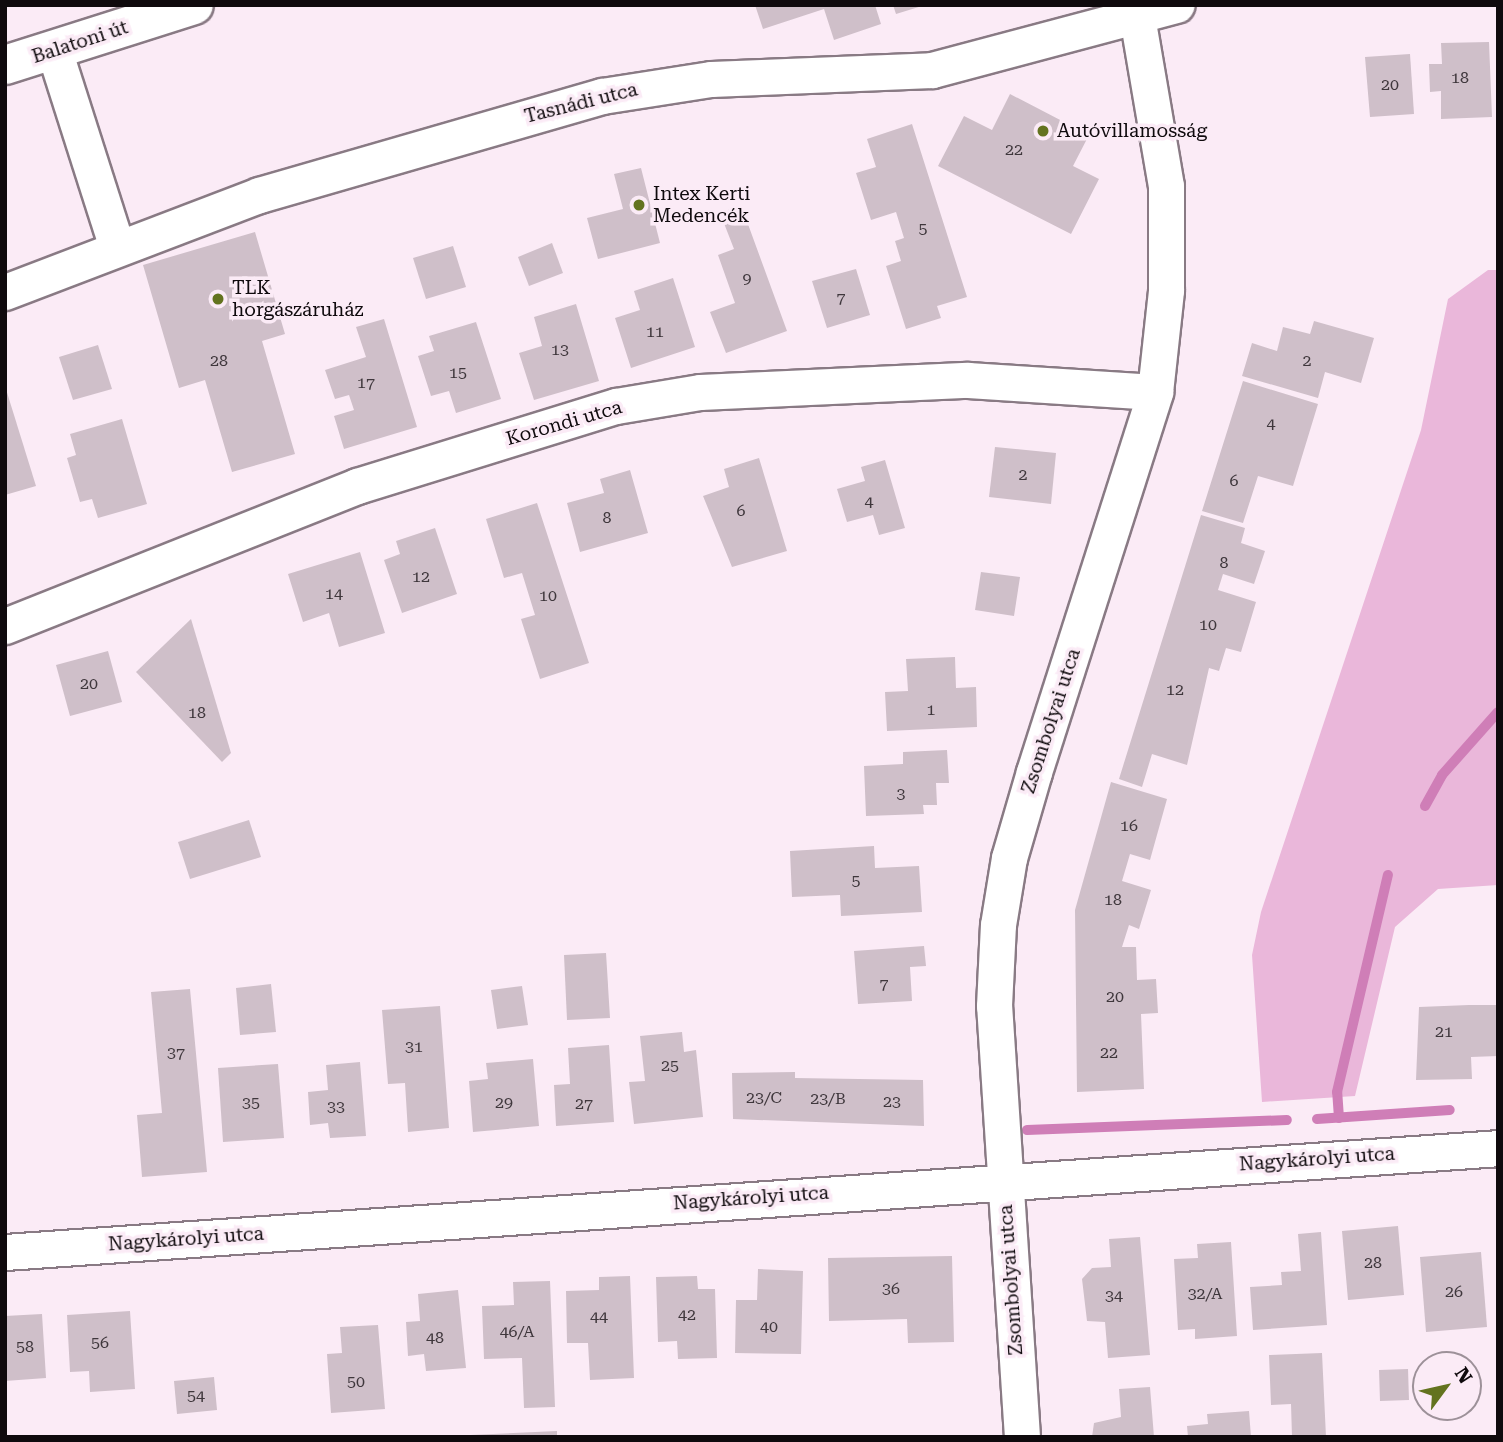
<!DOCTYPE html>
<meta charset="utf-8">
<style>
body{margin:0}
#map{position:relative;width:1503px;height:1442px;overflow:hidden;background:#fbebf6;font-family:"Roboto Serif",serif}
div>[style]{position:absolute}
[style*='--x']{left:calc(var(--x)*1px);top:calc(var(--y)*1px);width:calc(var(--w)*1px);rotate:calc(var(--a)*1deg)}
.green>*{inset:0;background:#eab7da}
.stream>*{height:10px;margin:-5px;padding:0 5px;transform-origin:5px;border-radius:5px;background:#cf7eb7}
.building>*{inset:0;background:#cfbfc9}
.roads{filter:drop-shadow(2px 0 #897a84) drop-shadow(-2px 0 #897a84) drop-shadow(0 2px #897a84) drop-shadow(0 -2px #897a84)}
.street>*{height:35px;margin:-17.5px;padding:0 17.5px;transform-origin:17.5px;border-radius:17.5px;background:#fff}
.secondary>*{height:38px;margin:-19px;padding:0 19px;transform-origin:19px;border-radius:19px;background:#fff}
.dots>*{width:19px;height:19px;translate:-50% -50%;box-sizing:border-box;border:4px solid #fbebf6;border-radius:50%}
span{translate:-50% -50%;white-space:nowrap;text-align:center;line-height:1.15;-webkit-text-stroke:7px #fbebf6;paint-order:stroke}
.number-label{font-size:16px;color:#3f373c}
.number-label span{-webkit-text-stroke-width:0}
.street-label{font-size:19px;color:#0f0a0d}
.poi-label{font-size:19px;color:#0f0a0d}
.left{translate:0 -50%;text-align:left}
.frame{position:absolute;inset:0;border:7px solid #0f0a0d;pointer-events:none}
.north{position:absolute;left:1412px;top:1351px;width:70px;height:70px;box-sizing:border-box;background:#fbebf6;border:2px solid #9d9199;border-radius:50%;rotate:57deg;font-size:19px;font-weight:700;line-height:28px;text-align:center;color:#0f0a0d}
.north::after{content:'';display:block;margin:auto;width:24px;height:32px;background:#63731f;clip-path:polygon(50% 0,100% 100%,50% 72%,0 100%)}
</style>
<div id="map">
<div class="green">
<i style="clip-path:polygon(1488px 270px,1498px 270px,1498px 885px,1438px 889px,1395px 927px,1355px 1096px,1262px 1102px,1252px 955px,1261px 912px,1421px 430px,1448px 299px)"></i>
</div>
<div class="stream">
<i style="--x:1425;--y:806;--w:35;--a:-61"></i>
<i style="--x:1442;--y:775;--w:84;--a:-48.4"></i>
<i style="--x:1339;--y:1118;--w:26;--a:-94"></i>
<i style="--x:1337;--y:1092;--w:223;--a:-76.8"></i>
<i style="--x:1317;--y:1119;--w:133;--a:-3.9"></i>
<i style="--x:1027;--y:1130;--w:260;--a:-2.2"></i>
</div>
<div class="building">
<i style="clip-path:polygon(755px 5px,875px 5px,881px 24px,834px 40px,824px 9px,763px 29px)"></i>
<i style="clip-path:polygon(893px 5px,922px 5px,922px 6px,896px 14px)"></i>
<i style="clip-path:polygon(1489px 42px,1492px 117px,1441px 119px,1441px 91px,1430px 92px,1429px 64px,1442px 64px,1441px 43px)"></i>
<i style="clip-path:polygon(1410px 54px,1414px 114px,1370px 117px,1365px 57px)"></i>
<i style="clip-path:polygon(1010px 94px,1089px 135px,1073px 166px,1099px 179px,1071px 234px,938px 166px,964px 116px,992px 130px)"></i>
<i style="clip-path:polygon(912px 124px,967px 297px,937px 306px,941px 318px,906px 329px,886px 266px,901px 261px,895px 241px,904px 238px,896px 212px,871px 220px,856px 173px,876px 167px,867px 139px)"></i>
<i style="clip-path:polygon(641px 168px,660px 243px,598px 259px,587px 218px,623px 209px,614px 174px)"></i>
<i style="clip-path:polygon(741px 205px,787px 331px,726px 353px,710px 312px,735px 303px,718px 255px,734px 249px,720px 213px)"></i>
<i style="clip-path:polygon(255px 232px,285px 334px,262px 341px,295px 454px,232px 472px,205px 380px,179px 388px,143px 265px)"></i>
<i style="clip-path:polygon(552px 243px,563px 273px,529px 286px,518px 257px)"></i>
<i style="clip-path:polygon(453px 246px,466px 287px,426px 299px,413px 258px)"></i>
<i style="clip-path:polygon(856px 269px,870px 315px,827px 328px,812px 281px)"></i>
<i style="clip-path:polygon(673px 278px,695px 347px,631px 368px,615px 318px,640px 310px,634px 291px)"></i>
<i style="clip-path:polygon(576px 304px,599px 381px,534px 400px,519px 353px,542px 346px,534px 317px)"></i>
<i style="clip-path:polygon(384px 319px,417px 427px,344px 449px,334px 416px,354px 410px,349px 395px,335px 399px,325px 370px,366px 357px,356px 327px)"></i>
<i style="clip-path:polygon(1314px 321px,1374px 338px,1361px 383px,1325px 372px,1318px 398px,1242px 376px,1252px 343px,1277px 351px,1283px 327px,1310px 334px)"></i>
<i style="clip-path:polygon(476px 322px,501px 399px,456px 413px,449px 391px,431px 396px,418px 356px,434px 351px,429px 336px)"></i>
<i style="clip-path:polygon(98px 345px,112px 389px,73px 400px,59px 357px)"></i>
<i style="clip-path:polygon(1243px 381px,1318px 404px,1293px 486px,1258px 476px,1243px 523px,1202px 511px)"></i>
<i style="clip-path:polygon(5px 386px,36px 486px,5px 495px)"></i>
<i style="clip-path:polygon(122px 419px,147px 504px,98px 518px,92px 499px,80px 502px,67px 458px,76px 455px,70px 434px)"></i>
<i style="clip-path:polygon(995px 447px,1056px 453px,1051px 504px,989px 497px)"></i>
<i style="clip-path:polygon(759px 458px,787px 551px,732px 567px,703px 496px,729px 487px,724px 469px)"></i>
<i style="clip-path:polygon(885px 460px,905px 528px,879px 535px,873px 515px,847px 522px,837px 489px,865px 481px,861px 467px)"></i>
<i style="clip-path:polygon(630px 470px,648px 533px,580px 552px,567px 503px,604px 493px,600px 479px)"></i>
<i style="clip-path:polygon(537px 503px,589px 663px,540px 679px,521px 619px,535px 615px,522px 573px,504px 578px,486px 519px)"></i>
<i style="clip-path:polygon(1201px 515px,1245px 528px,1241px 543px,1265px 551px,1254px 584px,1223px 574px,1218px 590px,1256px 602px,1241px 652px,1226px 648px,1219px 671px,1209px 668px,1187px 765px,1152px 754px,1142px 787px,1119px 779px)"></i>
<i style="clip-path:polygon(435px 528px,457px 594px,402px 613px,384px 560px,400px 554px,396px 541px)"></i>
<i style="clip-path:polygon(360px 552px,385px 633px,339px 647px,329px 613px,303px 622px,288px 574px)"></i>
<i style="clip-path:polygon(981px 572px,1020px 577px,1014px 616px,975px 610px)"></i>
<i style="clip-path:polygon(191px 619px,231px 753px,222px 762px,136px 672px)"></i>
<i style="clip-path:polygon(108px 651px,122px 702px,70px 716px,56px 665px)"></i>
<i style="clip-path:polygon(955px 657px,956px 688px,976px 687px,977px 727px,887px 731px,885px 692px,908px 691px,906px 659px)"></i>
<i style="clip-path:polygon(947px 750px,949px 783px,936px 783px,937px 805px,923px 805px,924px 814px,866px 816px,864px 766px,903px 764px,903px 752px)"></i>
<i style="clip-path:polygon(1111px 782px,1167px 799px,1150px 860px,1130px 854px,1122px 881px,1151px 890px,1139px 929px,1129px 925px,1122px 947px,1136px 947px,1137px 980px,1156px 979px,1158px 1013px,1141px 1014px,1144px 1089px,1077px 1092px,1075px 910px)"></i>
<i style="clip-path:polygon(249px 820px,261px 857px,190px 879px,178px 842px)"></i>
<i style="clip-path:polygon(874px 846px,875px 868px,919px 866px,922px 912px,841px 916px,840px 895px,792px 897px,790px 851px)"></i>
<i style="clip-path:polygon(924px 946px,926px 966px,910px 967px,912px 1001px,858px 1004px,854px 951px)"></i>
<i style="clip-path:polygon(606px 953px,610px 1018px,567px 1020px,564px 955px)"></i>
<i style="clip-path:polygon(271px 984px,276px 1032px,240px 1035px,236px 988px)"></i>
<i style="clip-path:polygon(522px 986px,528px 1025px,497px 1029px,491px 990px)"></i>
<i style="clip-path:polygon(190px 989px,207px 1172px,142px 1177px,137px 1115px,162px 1113px,151px 992px)"></i>
<i style="clip-path:polygon(1469px 1005px,1498px 1005px,1498px 1056px,1471px 1057px,1472px 1079px,1416px 1080px,1419px 1007px)"></i>
<i style="clip-path:polygon(440px 1006px,449px 1128px,408px 1132px,405px 1083px,388px 1084px,382px 1010px)"></i>
<i style="clip-path:polygon(682px 1032px,684px 1052px,696px 1050px,703px 1117px,634px 1124px,629px 1082px,645px 1081px,640px 1036px)"></i>
<i style="clip-path:polygon(609px 1045px,614px 1122px,556px 1126px,554px 1085px,570px 1084px,568px 1048px)"></i>
<i style="clip-path:polygon(533px 1059px,539px 1126px,473px 1132px,469px 1081px,488px 1079px,486px 1063px)"></i>
<i style="clip-path:polygon(360px 1062px,366px 1136px,330px 1138px,328px 1123px,310px 1125px,308px 1092px,328px 1090px,326px 1065px)"></i>
<i style="clip-path:polygon(278px 1064px,284px 1138px,223px 1142px,218px 1068px)"></i>
<i style="clip-path:polygon(795px 1072px,795px 1078px,923px 1080px,924px 1126px,733px 1119px,732px 1073px)"></i>
<i style="clip-path:polygon(1398px 1226px,1404px 1295px,1348px 1300px,1342px 1231px)"></i>
<i style="clip-path:polygon(1321px 1232px,1327px 1325px,1253px 1330px,1250px 1287px,1282px 1285px,1281px 1272px,1301px 1271px,1298px 1234px)"></i>
<i style="clip-path:polygon(1140px 1237px,1150px 1355px,1108px 1358px,1105px 1322px,1087px 1321px,1082px 1279px,1092px 1268px,1111px 1267px,1109px 1239px)"></i>
<i style="clip-path:polygon(1231px 1242px,1237px 1336px,1195px 1339px,1195px 1329px,1178px 1330px,1174px 1259px,1198px 1258px,1197px 1244px)"></i>
<i style="clip-path:polygon(1481px 1252px,1487px 1327px,1426px 1332px,1420px 1257px)"></i>
<i style="clip-path:polygon(952px 1256px,954px 1342px,908px 1343px,907px 1319px,829px 1321px,828px 1258px)"></i>
<i style="clip-path:polygon(758px 1269px,803px 1271px,801px 1354px,735px 1353px,736px 1300px,757px 1300px)"></i>
<i style="clip-path:polygon(630px 1276px,634px 1378px,590px 1380px,588px 1343px,567px 1343px,566px 1291px,599px 1290px,599px 1277px)"></i>
<i style="clip-path:polygon(697px 1276px,698px 1289px,715px 1289px,717px 1358px,678px 1359px,677px 1341px,658px 1342px,656px 1277px)"></i>
<i style="clip-path:polygon(550px 1281px,555px 1407px,524px 1408px,522px 1358px,484px 1359px,482px 1306px,514px 1305px,513px 1282px)"></i>
<i style="clip-path:polygon(458px 1290px,466px 1368px,426px 1371px,424px 1354px,408px 1356px,406px 1322px,420px 1321px,418px 1294px)"></i>
<i style="clip-path:polygon(130px 1311px,135px 1389px,90px 1392px,89px 1371px,70px 1372px,67px 1315px)"></i>
<i style="clip-path:polygon(42px 1314px,46px 1378px,5px 1381px,5px 1316px)"></i>
<i style="clip-path:polygon(378px 1325px,385px 1409px,331px 1413px,327px 1354px,342px 1353px,340px 1327px)"></i>
<i style="clip-path:polygon(1322px 1353px,1326px 1437px,1292px 1437px,1291px 1404px,1271px 1405px,1269px 1355px)"></i>
<i style="clip-path:polygon(1408px 1369px,1409px 1400px,1380px 1401px,1379px 1370px)"></i>
<i style="clip-path:polygon(214px 1377px,217px 1410px,177px 1414px,174px 1381px)"></i>
<i style="clip-path:polygon(1150px 1387px,1154px 1437px,1092px 1437px,1094px 1423px,1121px 1417px,1119px 1389px)"></i>
<i style="clip-path:polygon(1249px 1411px,1251px 1437px,1188px 1437px,1187px 1426px,1208px 1424px,1207px 1414px)"></i>
<i style="clip-path:polygon(557px 1431px,557px 1437px,470px 1437px,470px 1435px)"></i>
</div>
<div class="roads">
<div class="street">
<i style="--x:54;--y:50;--w:208;--a:72.3"></i>
<i style="--x:5;--y:292;--w:272;--a:-20.9"></i>
<i style="--x:259;--y:195;--w:357;--a:-16.1"></i>
<i style="--x:602;--y:96;--w:110;--a:-8.9"></i>
<i style="--x:711;--y:79;--w:221;--a:-2.3"></i>
<i style="--x:932;--y:70;--w:253;--a:-14.9"></i>
<i style="--x:5;--y:626;--w:379;--a:-21.7"></i>
<i style="--x:357;--y:486;--w:271;--a:-17.2"></i>
<i style="--x:616;--y:406;--w:85;--a:-9.5"></i>
<i style="--x:700;--y:392;--w:268;--a:-2.6"></i>
<i style="--x:968;--y:380;--w:187;--a:3.7"></i>
<i style="--x:5;--y:1252;--w:1497;--a:-3.98"></i>
<i style="--x:1022;--y:1437;--w:432;--a:-93.7"></i>
<i style="--x:994;--y:1006;--w:81;--a:-87.2"></i>
<i style="--x:998;--y:925;--w:68;--a:-80.7"></i>
<i style="--x:1009;--y:858;--w:90;--a:-73.8"></i>
<i style="--x:1034;--y:772;--w:399;--a:-72.3"></i>
<i style="--x:1155;--y:392;--w:103;--a:-83.8"></i>
<i style="--x:1166;--y:290;--w:104;--a:-90"></i>
<i style="--x:1166;--y:186;--w:172;--a:-99.7"></i>
</div>
<div class="secondary">
<i style="--x:5;--y:65;--w:198;--a:-17.6"></i>
</div>
</div>
<div class="dots">
<i style="left:1043px;top:131px;background:#63731f"></i>
<i style="left:639px;top:205px;background:#63731f"></i>
<i style="left:218px;top:299px;background:#63731f"></i>
</div>
<div class="number-label">
<span style="left:1460px;top:78px">18</span>
<span style="left:1390px;top:85px">20</span>
<span style="left:1014px;top:150px">22</span>
<span style="left:923px;top:229px">5</span>
<span style="left:747px;top:279px">9</span>
<span style="left:841px;top:298px">7</span>
<span style="left:655px;top:332px">11</span>
<span style="left:560px;top:350px">13</span>
<span style="left:219px;top:361px">28</span>
<span style="left:1307px;top:361px">2</span>
<span style="left:458px;top:373px">15</span>
<span style="left:366px;top:383px">17</span>
<span style="left:1271px;top:424px">4</span>
<span style="left:1023px;top:475px">2</span>
<span style="left:1234px;top:481px">6</span>
<span style="left:869px;top:502px">4</span>
<span style="left:741px;top:511px">6</span>
<span style="left:607px;top:518px">8</span>
<span style="left:1224px;top:563px">8</span>
<span style="left:421px;top:577px">12</span>
<span style="left:334px;top:594px">14</span>
<span style="left:548px;top:596px">10</span>
<span style="left:1208px;top:625px">10</span>
<span style="left:89px;top:684px">20</span>
<span style="left:1175px;top:690px">12</span>
<span style="left:931px;top:710px">1</span>
<span style="left:197px;top:713px">18</span>
<span style="left:901px;top:794px">3</span>
<span style="left:1129px;top:826px">16</span>
<span style="left:856px;top:881px">5</span>
<span style="left:1113px;top:900px">18</span>
<span style="left:884px;top:984px">7</span>
<span style="left:1115px;top:997px">20</span>
<span style="left:1444px;top:1032px">21</span>
<span style="left:414px;top:1047px">31</span>
<span style="left:176px;top:1053px">37</span>
<span style="left:1109px;top:1053px">22</span>
<span style="left:670px;top:1066px">25</span>
<span style="left:764px;top:1098px">23/C</span>
<span style="left:828px;top:1099px">23/B</span>
<span style="left:892px;top:1102px">23</span>
<span style="left:251px;top:1103px">35</span>
<span style="left:504px;top:1103px">29</span>
<span style="left:584px;top:1104px">27</span>
<span style="left:336px;top:1107px">33</span>
<span style="left:1373px;top:1263px">28</span>
<span style="left:891px;top:1289px">36</span>
<span style="left:1454px;top:1292px">26</span>
<span style="left:1205px;top:1294px">32/A</span>
<span style="left:1114px;top:1296px">34</span>
<span style="left:687px;top:1315px">42</span>
<span style="left:599px;top:1317px">44</span>
<span style="left:769px;top:1327px">40</span>
<span style="left:517px;top:1332px">46/A</span>
<span style="left:435px;top:1338px">48</span>
<span style="left:100px;top:1343px">56</span>
<span style="left:25px;top:1347px">58</span>
<span style="left:356px;top:1382px">50</span>
<span style="left:196px;top:1396px">54</span>
</div>
<div class="street-label">
<span style="left:80px;top:42px;rotate:-18deg">Balatoni út</span>
<span style="left:581px;top:103px;rotate:-14deg">Tasnádi utca</span>
<span style="left:564px;top:423px;rotate:-16deg">Korondi utca</span>
<span style="left:1051px;top:721px;rotate:-72deg">Zsombolyai utca</span>
<span style="left:1317px;top:1159px;rotate:-4deg">Nagykárolyi utca</span>
<span style="left:751px;top:1198px;rotate:-4deg">Nagykárolyi utca</span>
<span style="left:186px;top:1239px;rotate:-4deg">Nagykárolyi utca</span>
<span style="left:1011px;top:1280px;rotate:-94deg">Zsombolyai utca</span>
</div>
<div class="poi-label">
<span class="left" style="left:1057px;top:131px">Autóvillamosság</span>
<span class="left" style="left:653px;top:205px">Intex Kerti<br>Medencék</span>
<span class="left" style="left:232px;top:299px">TLK<br>horgászáruház</span>
</div>
<div class="frame"></div>
<div class="north">N</div>
</div>
